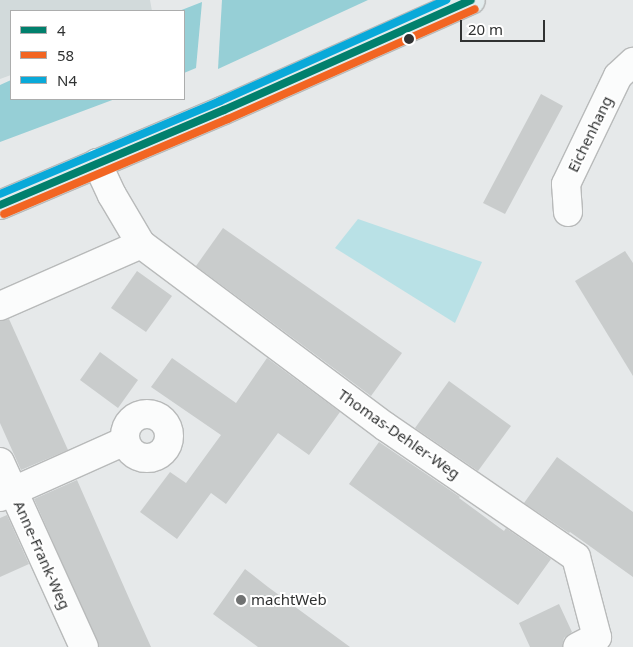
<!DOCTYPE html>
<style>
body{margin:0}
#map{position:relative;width:633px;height:647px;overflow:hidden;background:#e6e9ea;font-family:"Noto Sans",sans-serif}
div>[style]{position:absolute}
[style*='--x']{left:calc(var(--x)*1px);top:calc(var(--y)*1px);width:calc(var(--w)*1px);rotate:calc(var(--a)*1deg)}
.built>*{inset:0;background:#d2dadb}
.green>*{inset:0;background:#b9e1e6}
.forest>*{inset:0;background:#96cfd6}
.building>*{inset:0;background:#c9cccc}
.roads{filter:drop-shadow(1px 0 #b8baba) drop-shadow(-1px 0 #b8baba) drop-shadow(0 1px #b8baba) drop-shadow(0 -1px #b8baba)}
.minor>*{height:28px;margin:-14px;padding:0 14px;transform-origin:14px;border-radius:14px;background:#fbfcfc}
.minor>.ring{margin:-14px;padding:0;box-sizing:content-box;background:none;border:28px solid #fbfcfc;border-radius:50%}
.major>*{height:28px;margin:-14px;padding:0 14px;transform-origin:14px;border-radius:14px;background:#e2eced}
.bus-1>*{height:8px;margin:-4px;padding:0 4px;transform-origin:4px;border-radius:4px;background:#01806d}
.bus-2>*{height:8px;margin:-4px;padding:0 4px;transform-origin:4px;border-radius:4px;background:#f26522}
.bus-3>*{height:8px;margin:-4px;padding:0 4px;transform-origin:4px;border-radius:4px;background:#09a9d9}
.dots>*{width:14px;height:14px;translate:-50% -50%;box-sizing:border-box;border:2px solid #fff;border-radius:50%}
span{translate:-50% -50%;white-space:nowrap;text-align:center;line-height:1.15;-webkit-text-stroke:4px #fff;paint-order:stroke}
.street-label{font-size:15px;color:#303232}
.poi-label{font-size:15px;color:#303232}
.left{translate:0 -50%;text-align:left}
.legend{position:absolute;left:10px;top:10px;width:175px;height:90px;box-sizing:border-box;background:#fff;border:1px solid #acadad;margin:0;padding:6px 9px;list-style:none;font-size:15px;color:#303232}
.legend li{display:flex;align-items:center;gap:10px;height:25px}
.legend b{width:25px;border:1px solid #acadad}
.scale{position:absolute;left:460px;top:20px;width:85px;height:22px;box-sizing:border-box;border:2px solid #303232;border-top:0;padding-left:6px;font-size:15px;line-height:18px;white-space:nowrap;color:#303232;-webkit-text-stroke:4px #fff;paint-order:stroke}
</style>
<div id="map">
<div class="built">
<i style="clip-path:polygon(0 0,150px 0,152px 11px,11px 11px,11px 75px,0 79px)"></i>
</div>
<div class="green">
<i style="clip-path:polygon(358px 219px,482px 262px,455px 323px,335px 248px)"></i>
</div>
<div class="forest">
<i style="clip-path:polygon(222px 0,368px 0,218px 69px)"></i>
<i style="clip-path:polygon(202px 2px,196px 68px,184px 73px,184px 11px,179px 11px)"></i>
<i style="clip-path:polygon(11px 80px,11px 99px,115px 99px,0 142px,0 85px)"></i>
</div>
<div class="building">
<i style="clip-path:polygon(541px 94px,563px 106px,505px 214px,483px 203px)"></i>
<i style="clip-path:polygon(223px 228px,402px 353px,371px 396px,196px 266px)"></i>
<i style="clip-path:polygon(625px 251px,633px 263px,633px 376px,575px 281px)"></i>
<i style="clip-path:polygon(137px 271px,172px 296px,146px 332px,111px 308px)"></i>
<i style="clip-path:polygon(9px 319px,68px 450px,21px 470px,0 423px,0 321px)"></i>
<i style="clip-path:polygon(100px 352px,138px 380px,118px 408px,80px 380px)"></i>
<i style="clip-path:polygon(172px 358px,236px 403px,267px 358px,340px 412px,309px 455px,278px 433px,226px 504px,211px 493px,177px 539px,140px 512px,170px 472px,186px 483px,221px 435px,151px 387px)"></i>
<i style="clip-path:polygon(449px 381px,511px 426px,478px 471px,415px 428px)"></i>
<i style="clip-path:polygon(379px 442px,460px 497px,459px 498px,504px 531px,506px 528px,551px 559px,518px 605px,349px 484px)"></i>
<i style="clip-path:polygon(557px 457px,633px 512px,633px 577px,570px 532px,569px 533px,524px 503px)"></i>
<i style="clip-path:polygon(77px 480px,132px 605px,151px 647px,99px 647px,34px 499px)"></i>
<i style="clip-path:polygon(7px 515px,29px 564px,0 577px,0 518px)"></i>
<i style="clip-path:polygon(245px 569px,268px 587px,350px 647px,258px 647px,213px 614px)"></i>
<i style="clip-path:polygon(559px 604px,572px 632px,564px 638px,562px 647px,530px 647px,519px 623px)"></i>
</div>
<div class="roads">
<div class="minor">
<i style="--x:97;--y:163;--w:35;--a:65"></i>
<i style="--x:112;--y:195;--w:57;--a:59.4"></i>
<i style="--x:141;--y:244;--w:306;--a:36.8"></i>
<i style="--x:386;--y:427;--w:230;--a:34.4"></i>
<i style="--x:576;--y:557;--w:83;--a:75.3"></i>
<i style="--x:597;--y:637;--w:22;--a:153"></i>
<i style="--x:568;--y:212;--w:28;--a:-94"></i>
<i style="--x:566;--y:184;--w:120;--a:-64.3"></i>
<i style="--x:618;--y:76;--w:21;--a:-43"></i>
<i style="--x:0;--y:306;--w:154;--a:-23.7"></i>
<i class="ring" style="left:125px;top:414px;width:16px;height:16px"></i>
<i style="--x:0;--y:462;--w:203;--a:65.6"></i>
<i style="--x:0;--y:497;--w:137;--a:-24.1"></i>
</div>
<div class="major">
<i style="--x:0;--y:205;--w:243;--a:-23"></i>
<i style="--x:224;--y:110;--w:270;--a:-24"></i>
</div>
</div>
<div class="bus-1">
<i style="--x:0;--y:205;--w:243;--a:-23"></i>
<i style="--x:224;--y:110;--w:270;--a:-24"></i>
</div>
<div class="bus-2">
<i style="--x:4;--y:214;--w:243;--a:-23"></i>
<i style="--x:228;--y:119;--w:270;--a:-24"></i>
</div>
<div class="bus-3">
<i style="--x:0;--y:194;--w:239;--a:-22.9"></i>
<i style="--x:220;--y:101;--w:248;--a:-24.1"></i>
</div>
<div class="dots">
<i style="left:409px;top:39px;background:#303232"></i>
<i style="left:241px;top:600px;background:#707272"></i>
</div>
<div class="street-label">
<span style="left:590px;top:134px;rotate:-64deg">Eichenhang</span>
<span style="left:399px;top:434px;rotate:35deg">Thomas-Dehler-Weg</span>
<span style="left:42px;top:555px;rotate:66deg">Anne-Frank-Weg</span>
</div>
<div class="poi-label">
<span class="left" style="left:251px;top:600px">machtWeb</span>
</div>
<ul class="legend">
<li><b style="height:6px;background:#01806d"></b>4</li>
<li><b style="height:6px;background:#f26522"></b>58</li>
<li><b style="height:6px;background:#09a9d9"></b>N4</li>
</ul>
<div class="scale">20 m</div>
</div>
